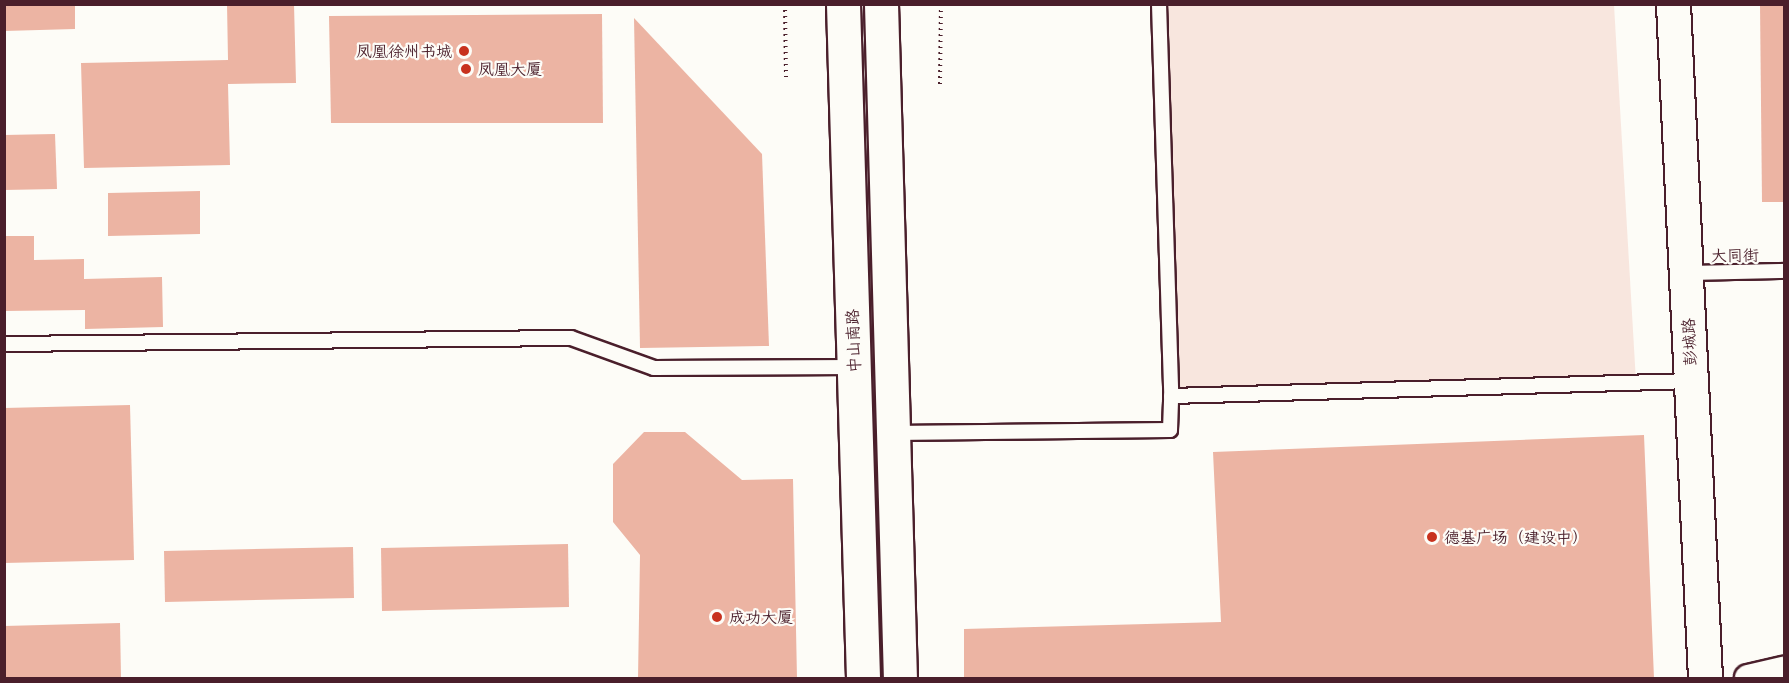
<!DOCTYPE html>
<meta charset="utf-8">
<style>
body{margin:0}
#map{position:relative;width:1789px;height:683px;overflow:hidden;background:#fdfcf7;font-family:Delius,"LXGW WenKai TC",sans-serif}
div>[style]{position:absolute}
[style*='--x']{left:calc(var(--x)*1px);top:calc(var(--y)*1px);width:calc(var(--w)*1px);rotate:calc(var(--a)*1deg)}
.built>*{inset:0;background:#f8e6de}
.building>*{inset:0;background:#ecb4a3}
.path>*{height:4px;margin-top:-2px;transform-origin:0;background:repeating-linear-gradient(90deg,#4a1f2b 0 1.5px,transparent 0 6px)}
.roads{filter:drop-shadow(2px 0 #4a1f2b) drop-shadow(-2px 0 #4a1f2b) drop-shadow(0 2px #4a1f2b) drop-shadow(0 -2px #4a1f2b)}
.service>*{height:14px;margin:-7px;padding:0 7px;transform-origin:7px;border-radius:7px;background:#fdfcf7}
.minor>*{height:26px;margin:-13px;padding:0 13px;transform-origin:13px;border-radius:13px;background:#fdfcf7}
.tertiary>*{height:33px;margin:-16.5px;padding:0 16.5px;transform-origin:16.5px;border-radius:16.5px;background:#fdfcf7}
.primary>*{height:33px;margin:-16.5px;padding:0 16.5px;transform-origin:16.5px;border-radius:16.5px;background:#fdfcf7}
.dots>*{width:16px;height:16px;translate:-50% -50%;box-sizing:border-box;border:3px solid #fdfcf7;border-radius:50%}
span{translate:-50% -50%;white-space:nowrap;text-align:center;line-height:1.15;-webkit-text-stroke:4.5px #fdfcf7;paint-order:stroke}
.poi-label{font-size:16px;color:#4a1f2b}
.right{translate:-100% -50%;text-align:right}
.left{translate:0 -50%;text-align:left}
.street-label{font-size:16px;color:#4a1f2b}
.frame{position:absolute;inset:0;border:6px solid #4a1f2b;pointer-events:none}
</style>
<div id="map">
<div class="built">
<i style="clip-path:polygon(1159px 5px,1614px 5px,1636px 382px,1171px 396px)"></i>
</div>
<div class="building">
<i style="clip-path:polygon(4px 4px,75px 4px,75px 29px,4px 31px)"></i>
<i style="clip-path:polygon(227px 4px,294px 4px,296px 83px,228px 84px,230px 165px,84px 168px,81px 63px,228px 60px)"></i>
<i style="clip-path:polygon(1760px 4px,1784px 4px,1784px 202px,1762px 202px)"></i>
<i style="clip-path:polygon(602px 14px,603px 123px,331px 123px,329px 16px)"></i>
<i style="clip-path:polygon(634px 18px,762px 154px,769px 346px,640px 348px)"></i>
<i style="clip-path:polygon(55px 134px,57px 189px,4px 190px,4px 135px)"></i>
<i style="clip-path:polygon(200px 191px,200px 234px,108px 236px,108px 193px)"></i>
<i style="clip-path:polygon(4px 236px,34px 236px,34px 260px,84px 259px,84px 279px,162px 277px,163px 327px,85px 329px,85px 310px,4px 311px)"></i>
<i style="clip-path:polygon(130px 405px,134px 560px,4px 563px,4px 408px)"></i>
<i style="clip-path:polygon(644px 432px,685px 432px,742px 480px,793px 479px,797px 678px,638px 678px,640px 555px,613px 522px,613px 464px)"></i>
<i style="clip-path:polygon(1644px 435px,1654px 678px,964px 678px,964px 629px,1221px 622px,1213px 452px)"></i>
<i style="clip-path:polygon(568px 544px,569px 607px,382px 611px,381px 548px)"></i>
<i style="clip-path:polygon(353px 547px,354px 598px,165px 602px,164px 551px)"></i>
<i style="clip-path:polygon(120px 623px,121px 678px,4px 678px,4px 626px)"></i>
</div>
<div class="path">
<i style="--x:785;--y:4;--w:73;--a:89.2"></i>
<i style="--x:940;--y:84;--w:80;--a:-89.3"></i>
</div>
<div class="roads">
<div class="service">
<i style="--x:1159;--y:4;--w:392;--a:88.2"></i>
<i style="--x:1685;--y:273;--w:99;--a:-1.2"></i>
<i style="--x:4;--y:344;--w:567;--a:-0.61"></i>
<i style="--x:571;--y:338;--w:88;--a:19.9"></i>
<i style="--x:654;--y:368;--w:200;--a:-0.3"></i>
<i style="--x:893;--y:433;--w:277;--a:-0.6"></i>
<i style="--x:1170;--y:430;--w:34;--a:-88"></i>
<i style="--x:1171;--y:396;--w:520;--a:-1.65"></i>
</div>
<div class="minor">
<i style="--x:1748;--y:678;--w:37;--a:-13"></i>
</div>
<div class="tertiary">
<i style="--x:1673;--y:4;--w:675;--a:87.28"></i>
</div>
<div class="primary">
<i style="--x:843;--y:4;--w:674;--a:88.3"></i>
<i style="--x:881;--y:4;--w:674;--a:88.39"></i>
</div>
</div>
<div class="dots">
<i style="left:464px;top:51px;background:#c8321e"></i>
<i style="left:466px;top:69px;background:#c8321e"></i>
<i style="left:1432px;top:537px;background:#c8321e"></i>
<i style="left:717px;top:617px;background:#c8321e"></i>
</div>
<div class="poi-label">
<span class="right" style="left:452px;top:51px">凤凰徐州书城</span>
<span class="left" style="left:478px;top:69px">凤凰大厦</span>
<span class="left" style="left:1444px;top:537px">德基广场（建设中）</span>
<span class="left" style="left:729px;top:617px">成功大厦</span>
</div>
<div class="street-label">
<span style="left:1735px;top:255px;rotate:-1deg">大同街</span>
<span style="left:853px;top:341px;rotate:-92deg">中山南路</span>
<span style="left:1689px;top:342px;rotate:-93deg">彭城路</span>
</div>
<div class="frame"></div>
</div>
